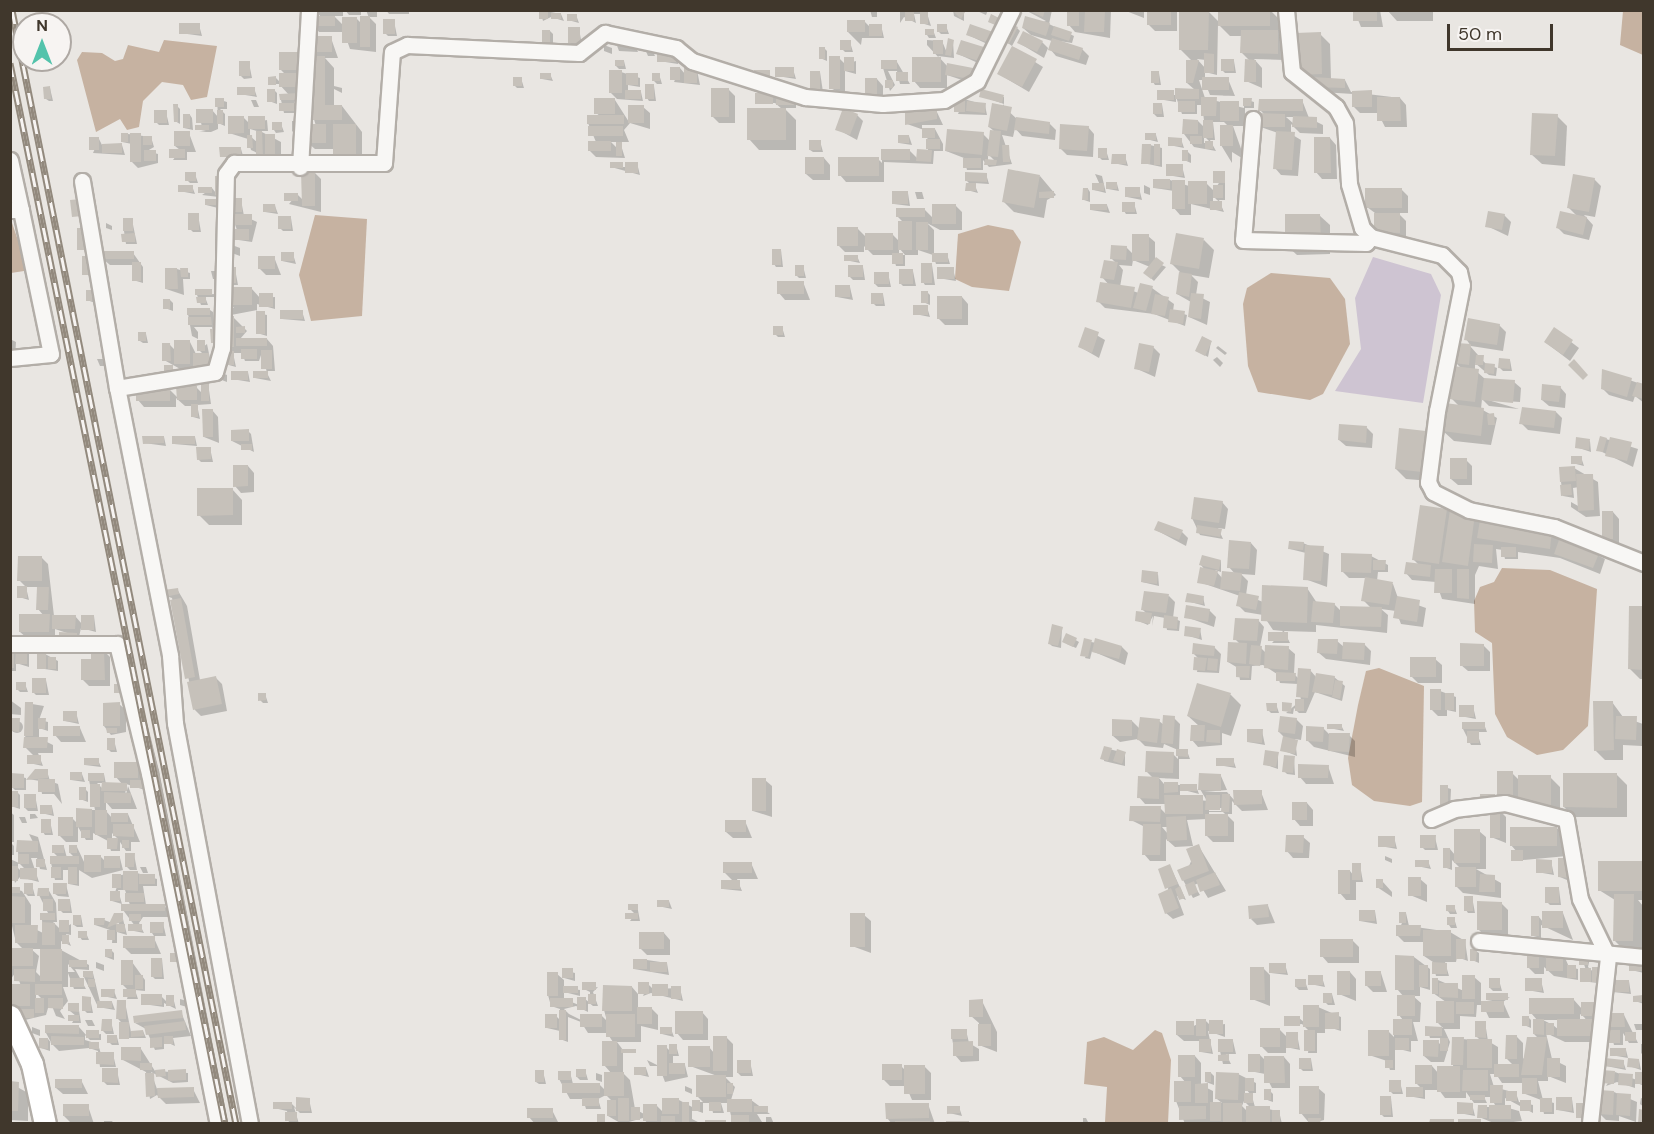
<!DOCTYPE html>
<style>
body{margin:0}
#map{position:relative;width:1654px;height:1134px;overflow:hidden;background:#e9e6e2;font-family:"DM Sans",sans-serif}
div>[style]{position:absolute}
[style*='--x']{left:calc(var(--x)*1px);top:calc(var(--y)*1px);width:calc(var(--w)*1px);rotate:calc(var(--a)*1deg)}
.green>*{inset:0;background:#cec4d2}
.water>*{inset:0;background:#c6b2a1}
.shadow>*{inset:0;background:#0003}
.round{border-radius:50%}
.building>*{inset:0;background:#c6c1ba}
.roads{filter:drop-shadow(2px 0 #b3aea8) drop-shadow(-2px 0 #b3aea8) drop-shadow(0 2px #b3aea8) drop-shadow(0 -2px #b3aea8)}
.street>*{height:15px;margin:-7.5px;padding:0 7.5px;transform-origin:7.5px;border-radius:7.5px;background:#f8f7f5}
.secondary>*{height:21px;margin:-10.5px;padding:0 10.5px;transform-origin:10.5px;border-radius:10.5px;background:#fff}
.rail>*{height:7px;margin-top:-3.5px;transform-origin:0;background:repeating-linear-gradient(90deg,#f7f4f2 0 14px,#92897d 0 28px);box-sizing:border-box;border-block:2px solid #92897d}
span{translate:-50% -50%;white-space:nowrap;text-align:center;line-height:1.15;-webkit-text-stroke:4.5px #f7f4f2;paint-order:stroke}
.frame{position:absolute;inset:0;border:12px solid #40372c;pointer-events:none}
.north{position:absolute;left:12px;top:12px;width:60px;height:60px;box-sizing:border-box;background:#f7f4f2;border:2px solid #aea8a3;border-radius:50%;rotate:0deg;font-size:16px;font-weight:700;line-height:24px;text-align:center;color:#40372c}
.north::after{content:'';display:block;margin:auto;width:21px;height:27px;background:#53c3ab;clip-path:polygon(50% 0,100% 100%,50% 72%,0 100%)}
.scale{position:absolute;left:1447px;top:24px;width:106px;height:27px;box-sizing:border-box;border:3px solid #40372c;border-top:0;padding-left:8px;font-size:18px;line-height:21px;white-space:nowrap;color:#40372c;-webkit-text-stroke:4px #f7f4f2;paint-order:stroke}
</style>
<div id="map">
<div class="green">
<i style="clip-path:polygon(1373px 257px,1431px 274px,1441px 295px,1423px 403px,1335px 391px,1361px 349px,1355px 298px)"></i>
</div>
<div class="water">
<i style="clip-path:polygon(1623px 11px,1643px 11px,1643px 55px,1620px 45px)"></i>
<i style="clip-path:polygon(164px 40px,217px 46px,207px 97px,191px 100px,183px 85px,162px 82px,143px 101px,139px 127px,127px 130px,120px 119px,96px 132px,77px 60px,82px 52px,102px 53px,115px 61px,123px 59px,128px 45px,159px 52px)"></i>
<i style="clip-path:polygon(315px 215px,367px 219px,362px 316px,311px 321px,299px 275px)"></i>
<i style="clip-path:polygon(10px 217px,26px 264px,24px 271px,11px 273px)"></i>
<i style="clip-path:polygon(988px 225px,1013px 230px,1021px 242px,1009px 291px,972px 287px,955px 279px,958px 234px)"></i>
<i style="clip-path:polygon(1271px 273px,1330px 278px,1345px 299px,1350px 344px,1323px 394px,1310px 400px,1258px 392px,1248px 366px,1243px 304px,1247px 288px)"></i>
<i style="clip-path:polygon(1502px 568px,1550px 570px,1597px 589px,1588px 726px,1563px 750px,1537px 755px,1507px 737px,1495px 714px,1492px 643px,1475px 632px,1474px 601px,1480px 587px,1494px 582px)"></i>
<i style="clip-path:polygon(1379px 668px,1424px 686px,1422px 802px,1410px 806px,1374px 801px,1352px 785px,1348px 758px,1358px 705px,1366px 671px)"></i>
<i style="clip-path:polygon(1155px 1030px,1162px 1033px,1171px 1060px,1168px 1123px,1105px 1122px,1107px 1087px,1084px 1084px,1087px 1042px,1104px 1037px,1133px 1050px)"></i>
</div>
<div class="shadow">
<i style="clip-path:polygon(315px 10px,343px 10px,343px 16px,334px 16px,344px 26px,357px 19px,362px 24px,369px 18px,366px 10px,377px 10px,377px 17px,369px 17px,376px 24px,376px 52px,350px 49px,344px 32px,319px 32px,313px 25px,321px 17px)"></i>
<i style="clip-path:polygon(345px 10px,361px 10px,361px 15px,349px 15px)"></i>
<i style="clip-path:polygon(386px 10px,409px 10px,409px 14px,389px 14px)"></i>
<i style="clip-path:polygon(540px 10px,561px 14px,564px 21px,551px 17px,543px 21px)"></i>
<i style="clip-path:polygon(870px 10px,877px 10px,877px 17px,872px 17px)"></i>
<i style="clip-path:polygon(900px 10px,926px 10px,931px 26px,921px 23px,921px 14px,914px 14px,916px 23px,904px 17px,900px 23px)"></i>
<i style="clip-path:polygon(953px 10px,964px 13px,964px 21px,954px 16px)"></i>
<i style="clip-path:polygon(975px 10px,988px 10px,986px 15px)"></i>
<i style="clip-path:polygon(1025px 10px,1052px 10px,1049px 24px,1074px 36px,1072px 43px,1053px 40px,1082px 49px,1089px 56px,1086px 65px,1056px 56px,1050px 49px,1052px 41px,1031px 35px,1023px 28px,1046px 21px)"></i>
<i style="clip-path:polygon(1069px 10px,1111px 10px,1110px 38px,1075px 32px,1069px 25px)"></i>
<i style="clip-path:polygon(1144px 10px,1144px 18px,1126px 11px,1126px 10px)"></i>
<i style="clip-path:polygon(1148px 10px,1177px 10px,1177px 31px,1155px 31px,1148px 24px)"></i>
<i style="clip-path:polygon(evenodd,1270px 10px,1280px 20px,1284px 60px,1254px 59px,1262px 68px,1262px 88px,1246px 81px,1250px 61px,1242px 53px,1242px 36px,1230px 36px,1218px 24px,1217px 75px,1205px 72px,1205px 78px,1228px 79px,1235px 96px,1210px 95px,1204px 80px,1199px 80px,1205px 98px,1244px 108px,1244px 99px,1254px 102px,1254px 108px,1245px 108px,1245px 126px,1233px 126px,1245px 160px,1232px 152px,1232px 163px,1221px 145px,1228px 126px,1224px 122px,1213px 122px,1215px 140px,1210px 140px,1216px 151px,1194px 147px,1184px 134px,1198px 121px,1205px 128px,1202px 105px,1197px 105px,1197px 114px,1182px 114px,1176px 97px,1176px 102px,1158px 99px,1195px 90px,1187px 83px,1192px 61px,1180px 49px,1208px 11px,1220px 23px,1270px 10px,1197px 59px,1206px 60px,1206px 69px,1197px 59px,1270px 10px,1204px 136px,1211px 143px,1204px 143px,1204px 136px)"></i>
<i style="clip-path:polygon(1354px 10px,1380px 10px,1383px 27px,1361px 27px)"></i>
<i style="clip-path:polygon(1387px 10px,1433px 10px,1433px 21px,1397px 21px)"></i>
<i style="clip-path:polygon(576px 15px,579px 23px,568px 20px)"></i>
<i style="clip-path:polygon(394px 21px,397px 36px,388px 36px,385px 33px)"></i>
<i style="clip-path:polygon(865px 22px,870px 27px,881px 25px,884px 38px,862px 38px,861px 45px,848px 32px)"></i>
<i style="clip-path:polygon(199px 25px,202px 36px,180px 33px)"></i>
<i style="clip-path:polygon(946px 26px,949px 34px,941px 34px,938px 31px)"></i>
<i style="clip-path:polygon(1017px 28px,1020px 31px,1012px 46px,1005px 41px)"></i>
<i style="clip-path:polygon(579px 29px,582px 45px,572px 45px,569px 42px)"></i>
<i style="clip-path:polygon(933px 30px,936px 38px,929px 38px,927px 35px)"></i>
<i style="clip-path:polygon(550px 31px,553px 34px,553px 49px,543px 46px)"></i>
<i style="clip-path:polygon(995px 34px,998px 49px,968px 35px)"></i>
<i style="clip-path:polygon(1320px 34px,1330px 44px,1331px 79px,1345px 80px,1351px 92px,1400px 98px,1406px 105px,1407px 127px,1385px 127px,1378px 113px,1360px 113px,1354px 107px,1353px 94px,1321px 92px,1299px 74px)"></i>
<i style="clip-path:polygon(331px 38px,338px 58px,325px 58px,334px 68px,334px 86px,342px 88px,342px 93px,334px 89px,334px 106px,342px 106px,362px 132px,362px 161px,341px 161px,335px 149px,315px 149px,308px 143px,316px 126px,306px 93px,296px 93px,301px 98px,294px 102px,299px 113px,284px 113px,281px 100px,289px 95px,279px 84px,270px 84px,276px 78px,281px 83px,286px 75px,281px 70px,318px 58px,312px 52px)"></i>
<i style="clip-path:polygon(927px 40px,942px 41px,947px 53px,953px 41px,954px 58px,938px 56px,948px 67px,972px 69px,978px 76px,977px 85px,947px 75px,947px 88px,920px 88px,914px 81px,940px 59px,927px 45px)"></i>
<i style="clip-path:polygon(850px 42px,853px 52px,845px 52px,842px 49px)"></i>
<i style="clip-path:polygon(1042px 42px,1048px 48px,1044px 58px,1019px 43px)"></i>
<i style="clip-path:polygon(616px 43px,635px 45px,638px 52px,619px 51px)"></i>
<i style="clip-path:polygon(604px 45px,612px 48px,612px 54px,604px 51px)"></i>
<i style="clip-path:polygon(824px 48px,827px 51px,827px 61px,820px 58px)"></i>
<i style="clip-path:polygon(1013px 48px,1043px 67px,1029px 92px,999px 74px)"></i>
<i style="clip-path:polygon(645px 49px,652px 49px,655px 56px,648px 56px)"></i>
<i style="clip-path:polygon(958px 54px,992px 55px,989px 68px)"></i>
<i style="clip-path:polygon(678px 55px,678px 64px,659px 61px)"></i>
<i style="clip-path:polygon(839px 58px,845px 64px,856px 61px,856px 74px,845px 71px,845px 95px,830px 88px)"></i>
<i style="clip-path:polygon(42px 60px,50px 60px,50px 66px,45px 66px)"></i>
<i style="clip-path:polygon(624px 61px,626px 69px,619px 69px,616px 66px)"></i>
<i style="clip-path:polygon(1234px 61px,1236px 73px,1225px 73px,1222px 70px)"></i>
<i style="clip-path:polygon(897px 62px,910px 84px,900px 84px,897px 71px,888px 71px,895px 85px,890px 91px,883px 68px)"></i>
<i style="clip-path:polygon(249px 63px,252px 78px,244px 79px,241px 76px)"></i>
<i style="clip-path:polygon(680px 68px,685px 74px,697px 70px,700px 85px,674px 82px)"></i>
<i style="clip-path:polygon(793px 69px,796px 79px,777px 76px)"></i>
<i style="clip-path:polygon(621px 72px,640px 78px,640px 87px,628px 85px,628px 92px,641px 92px,643px 101px,617px 99px,610px 92px)"></i>
<i style="clip-path:polygon(820px 72px,823px 92px,814px 92px,812px 89px)"></i>
<i style="clip-path:polygon(1159px 73px,1161px 85px,1155px 85px,1153px 82px)"></i>
<i style="clip-path:polygon(550px 74px,553px 81px,542px 79px)"></i>
<i style="clip-path:polygon(659px 74px,662px 84px,657px 84px,654px 81px)"></i>
<i style="clip-path:polygon(521px 78px,524px 88px,517px 88px,514px 85px)"></i>
<i style="clip-path:polygon(877px 79px,883px 86px,883px 104px,873px 104px)"></i>
<i style="clip-path:polygon(654px 86px,656px 101px,649px 101px,647px 98px)"></i>
<i style="clip-path:polygon(50px 88px,53px 101px,49px 101px,46px 99px)"></i>
<i style="clip-path:polygon(254px 88px,257px 97px,239px 94px)"></i>
<i style="clip-path:polygon(274px 90px,277px 93px,277px 104px,269px 101px)"></i>
<i style="clip-path:polygon(729px 90px,735px 96px,735px 123px,719px 123px,713px 117px)"></i>
<i style="clip-path:polygon(772px 95px,796px 101px,796px 108px,784px 108px,796px 120px,796px 150px,759px 150px,749px 139px,782px 109px,775px 103px,756px 103px)"></i>
<i style="clip-path:polygon(evenodd,981px 96px,1004px 97px,1004px 107px,1017px 119px,1049px 123px,1056px 130px,1055px 140px,1022px 136px,1015px 128px,1013px 137px,1002px 135px,1012px 164px,989px 167px,983px 160px,983px 170px,967px 170px,964px 158px,946px 151px,983px 134px,990px 141px,994px 131px,989px 127px,1004px 104px,981px 96px,988px 154px,995px 161px,988px 161px,988px 154px)"></i>
<i style="clip-path:polygon(217px 99px,227px 102px,227px 109px,220px 109px,225px 114px,225px 126px,218px 123px,218px 129px,211px 132px,199px 132px,206px 131px,196px 129px,202px 127px,198px 110px,212px 110px,218px 117px)"></i>
<i style="clip-path:polygon(964px 99px,985px 105px,987px 115px,958px 114px)"></i>
<i style="clip-path:polygon(251px 100px,256px 100px,259px 107px,254px 107px)"></i>
<i style="clip-path:polygon(evenodd,615px 100px,629px 122px,643px 107px,650px 113px,650px 129px,630px 123px,624px 130px,629px 142px,620px 142px,625px 158px,596px 157px,589px 150px,596px 142px,588px 123px,615px 100px,611px 142px,618px 142px,618px 149px,611px 142px)"></i>
<i style="clip-path:polygon(evenodd,1302px 100px,1309px 118px,1323px 125px,1323px 134px,1300px 133px,1291px 124px,1291px 134px,1301px 140px,1298px 176px,1281px 175px,1275px 168px,1278px 133px,1258px 126px,1265px 115px,1260px 110px,1302px 100px,1286px 117px,1294px 117px,1294px 124px,1286px 117px)"></i>
<i style="clip-path:polygon(1162px 104px,1164px 117px,1157px 117px,1154px 114px)"></i>
<i style="clip-path:polygon(177px 106px,180px 109px,180px 124px,175px 121px)"></i>
<i style="clip-path:polygon(936px 110px,943px 125px,922px 125px,922px 129px,935px 129px,943px 144px,943px 151px,934px 151px,933px 164px,884px 162px,884px 182px,846px 182px,840px 175px,878px 159px,882px 163px,882px 151px,910px 151px,918px 159px,928px 151px,928px 140px,924px 130px,907px 124px)"></i>
<i style="clip-path:polygon(166px 112px,169px 125px,159px 125px,156px 122px)"></i>
<i style="clip-path:polygon(190px 115px,192px 118px,193px 130px,184px 128px)"></i>
<i style="clip-path:polygon(857px 115px,863px 121px,857px 140px,837px 129px)"></i>
<i style="clip-path:polygon(1557px 116px,1567px 126px,1565px 166px,1542px 164px,1531px 154px)"></i>
<i style="clip-path:polygon(evenodd,243px 117px,249px 123px,267px 120px,268px 131px,260px 131px,281px 142px,281px 164px,251px 150px,248px 139px,229px 133px,243px 117px,250px 129px,257px 131px,257px 142px,250px 136px,250px 129px)"></i>
<i style="clip-path:polygon(292px 121px,298px 121px,295px 134px,292px 131px)"></i>
<i style="clip-path:polygon(281px 124px,284px 132px,276px 133px,274px 130px)"></i>
<i style="clip-path:polygon(1088px 127px,1094px 134px,1093px 157px,1067px 155px,1060px 148px)"></i>
<i style="clip-path:polygon(189px 133px,196px 152px,187px 152px,187px 160px,173px 160px,180px 150px,175px 146px)"></i>
<i style="clip-path:polygon(128px 134px,151px 137px,154px 147px,147px 151px,158px 154px,158px 163px,138px 168px,132px 162px,132px 144px,122px 142px)"></i>
<i style="clip-path:polygon(1156px 135px,1158px 142px,1146px 139px)"></i>
<i style="clip-path:polygon(909px 136px,912px 145px,899px 143px)"></i>
<i style="clip-path:polygon(1330px 138px,1336px 145px,1337px 179px,1322px 179px,1316px 172px)"></i>
<i style="clip-path:polygon(99px 139px,102px 145px,122px 145px,125px 155px,93px 153px)"></i>
<i style="clip-path:polygon(1181px 139px,1184px 148px,1169px 145px)"></i>
<i style="clip-path:polygon(820px 141px,823px 152px,813px 152px,810px 150px)"></i>
<i style="clip-path:polygon(1150px 145px,1162px 148px,1162px 167px,1143px 163px)"></i>
<i style="clip-path:polygon(241px 149px,244px 159px,221px 156px)"></i>
<i style="clip-path:polygon(1106px 150px,1109px 160px,1102px 160px,1099px 157px)"></i>
<i style="clip-path:polygon(1188px 152px,1191px 155px,1191px 163px,1184px 160px)"></i>
<i style="clip-path:polygon(1125px 156px,1128px 166px,1113px 163px)"></i>
<i style="clip-path:polygon(824px 158px,830px 165px,830px 180px,813px 180px,806px 174px)"></i>
<i style="clip-path:polygon(637px 163px,640px 175px,611px 167px,626px 167px)"></i>
<i style="clip-path:polygon(1182px 166px,1185px 178px,1167px 175px)"></i>
<i style="clip-path:polygon(315px 173px,321px 179px,321px 212px,289px 204px,297px 194px,303px 200px)"></i>
<i style="clip-path:polygon(evenodd,1225px 173px,1225px 200px,1219px 200px,1224px 212px,1191px 204px,1191px 215px,1180px 215px,1174px 208px,1174px 191px,1155px 188px,1170px 180px,1189px 186px,1206px 183px,1214px 191px,1225px 173px,1213px 196px,1217px 200px,1220px 202px,1213px 202px,1213px 196px)"></i>
<i style="clip-path:polygon(195px 174px,198px 183px,190px 183px,187px 180px)"></i>
<i style="clip-path:polygon(986px 174px,989px 184px,974px 183px,978px 193px,967px 190px,971px 185px,966px 180px)"></i>
<i style="clip-path:polygon(1095px 174px,1102px 176px,1106px 193px,1094px 190px,1100px 185px)"></i>
<i style="clip-path:polygon(1040px 176px,1056px 195px,1047px 200px,1044px 218px,1014px 212px,1004px 202px)"></i>
<i style="clip-path:polygon(216px 177px,219px 197px,202px 195px,212px 188px,216px 193px)"></i>
<i style="clip-path:polygon(1594px 179px,1601px 186px,1595px 217px,1584px 215px,1593px 225px,1589px 240px,1564px 234px,1558px 228px,1577px 216px,1568px 207px)"></i>
<i style="clip-path:polygon(1117px 184px,1119px 191px,1108px 189px)"></i>
<i style="clip-path:polygon(1144px 185px,1150px 188px,1150px 195px,1144px 193px)"></i>
<i style="clip-path:polygon(192px 186px,195px 194px,179px 191px)"></i>
<i style="clip-path:polygon(1139px 188px,1142px 200px,1127px 197px)"></i>
<i style="clip-path:polygon(1088px 189px,1090px 192px,1090px 202px,1084px 200px)"></i>
<i style="clip-path:polygon(1401px 189px,1408px 196px,1408px 213px,1398px 213px,1406px 221px,1406px 239px,1375px 232px,1375px 213px,1367px 207px)"></i>
<i style="clip-path:polygon(915px 192px,922px 192px,924px 199px,917px 199px)"></i>
<i style="clip-path:polygon(908px 193px,910px 206px,894px 204px)"></i>
<i style="clip-path:polygon(241px 200px,244px 216px,257px 222px,252px 242px,232px 239px,237px 230px,230px 211px)"></i>
<i style="clip-path:polygon(216px 201px,218px 208px,206px 205px)"></i>
<i style="clip-path:polygon(1134px 203px,1137px 214px,1126px 214px,1124px 211px)"></i>
<i style="clip-path:polygon(1107px 205px,1110px 213px,1091px 210px)"></i>
<i style="clip-path:polygon(275px 206px,278px 214px,265px 212px)"></i>
<i style="clip-path:polygon(evenodd,956px 206px,962px 212px,962px 230px,940px 230px,927px 223px,934px 230px,934px 254px,947px 254px,950px 264px,936px 264px,933px 255px,918px 250px,918px 255px,905px 255px,905px 266px,896px 266px,893px 255px,873px 255px,864px 246px,864px 252px,845px 252px,839px 246px,858px 229px,867px 238px,893px 235px,900px 242px,904px 223px,897px 216px,925px 210px,934px 219px,956px 206px,899px 248px,905px 255px,899px 255px,899px 248px)"></i>
<i style="clip-path:polygon(198px 215px,201px 232px,193px 232px,190px 229px)"></i>
<i style="clip-path:polygon(1319px 215px,1330px 225px,1330px 254px,1297px 255px,1286px 245px)"></i>
<i style="clip-path:polygon(1504px 215px,1511px 222px,1508px 236px,1487px 226px)"></i>
<i style="clip-path:polygon(291px 218px,293px 231px,283px 231px,280px 228px)"></i>
<i style="clip-path:polygon(132px 220px,137px 244px,126px 244px,124px 231px)"></i>
<i style="clip-path:polygon(106px 223px,112px 226px,112px 230px,106px 228px)"></i>
<i style="clip-path:polygon(1148px 236px,1155px 242px,1155px 262px,1166px 267px,1154px 281px,1145px 273px,1150px 267px,1133px 260px,1132px 266px,1119px 265px,1123px 270px,1120px 287px,1139px 293px,1152px 288px,1174px 304px,1173px 311px,1187px 315px,1185px 326px,1154px 314px,1105px 308px,1098px 301px,1109px 285px,1102px 277px,1117px 264px,1112px 259px,1126px 247px,1133px 254px)"></i>
<i style="clip-path:polygon(1204px 240px,1214px 250px,1209px 278px,1191px 275px,1198px 282px,1196px 295px,1210px 302px,1207px 325px,1189px 317px,1191px 302px,1177px 294px,1180px 272px,1171px 263px)"></i>
<i style="clip-path:polygon(232px 245px,240px 248px,240px 256px,232px 253px)"></i>
<i style="clip-path:polygon(781px 250px,783px 267px,776px 267px,774px 264px)"></i>
<i style="clip-path:polygon(133px 253px,143px 267px,143px 283px,133px 280px,133px 265px,110px 265px,103px 259px)"></i>
<i style="clip-path:polygon(293px 254px,296px 264px,282px 261px)"></i>
<i style="clip-path:polygon(857px 256px,860px 263px,845px 260px)"></i>
<i style="clip-path:polygon(274px 257px,281px 275px,266px 275px,259px 268px)"></i>
<i style="clip-path:polygon(932px 265px,935px 285px,925px 285px,923px 282px)"></i>
<i style="clip-path:polygon(803px 266px,806px 278px,799px 278px,796px 275px)"></i>
<i style="clip-path:polygon(863px 267px,865px 280px,853px 280px,850px 277px)"></i>
<i style="clip-path:polygon(177px 269px,190px 273px,190px 279px,183px 279px,184px 295px,166px 289px)"></i>
<i style="clip-path:polygon(235px 269px,238px 285px,232px 285px,229px 282px)"></i>
<i style="clip-path:polygon(953px 269px,956px 281px,938px 278px)"></i>
<i style="clip-path:polygon(211px 271px,219px 271px,222px 279px,213px 279px)"></i>
<i style="clip-path:polygon(913px 271px,916px 286px,903px 286px,900px 283px)"></i>
<i style="clip-path:polygon(888px 273px,891px 287px,878px 287px,875px 284px)"></i>
<i style="clip-path:polygon(803px 282px,810px 300px,785px 300px,779px 293px)"></i>
<i style="clip-path:polygon(215px 286px,220px 286px,218px 304px,215px 297px,205px 297px,208px 305px,201px 305px,197px 295px,215px 294px)"></i>
<i style="clip-path:polygon(850px 287px,853px 300px,837px 297px)"></i>
<i style="clip-path:polygon(251px 288px,260px 298px,275px 297px,275px 309px,257px 304px,257px 313px,267px 315px,267px 336px,257px 333px,257px 310px,231px 315px,247px 331px,240px 339px,267px 339px,273px 346px,275px 371px,266px 371px,271px 381px,255px 378px,267px 373px,262px 352px,259px 361px,245px 361px,242px 353px,233px 353px,236px 367px,225px 364px,233px 353px,227px 346px,227px 308px,234px 308px,230px 304px)"></i>
<i style="clip-path:polygon(92px 292px,95px 294px,95px 303px,87px 300px)"></i>
<i style="clip-path:polygon(927px 292px,930px 295px,930px 305px,923px 302px)"></i>
<i style="clip-path:polygon(883px 294px,885px 306px,876px 306px,873px 303px)"></i>
<i style="clip-path:polygon(962px 297px,968px 304px,968px 325px,945px 325px,938px 318px)"></i>
<i style="clip-path:polygon(170px 300px,173px 303px,173px 311px,165px 308px)"></i>
<i style="clip-path:polygon(927px 307px,930px 317px,915px 314px)"></i>
<i style="clip-path:polygon(210px 310px,213px 312px,215px 346px,212px 327px,194px 327px,198px 332px,198px 339px,192px 336px,188px 314px)"></i>
<i style="clip-path:polygon(302px 311px,305px 321px,282px 319px)"></i>
<i style="clip-path:polygon(1499px 325px,1506px 332px,1503px 351px,1471px 346px,1466px 339px)"></i>
<i style="clip-path:polygon(782px 327px,785px 337px,778px 337px,775px 334px)"></i>
<i style="clip-path:polygon(1086px 329px,1105px 340px,1099px 358px,1080px 347px)"></i>
<i style="clip-path:polygon(1554px 329px,1579px 348px,1570px 361px,1545px 342px)"></i>
<i style="clip-path:polygon(146px 334px,148px 343px,143px 343px,140px 341px)"></i>
<i style="clip-path:polygon(10px 339px,16px 342px,15px 357px,10px 357px)"></i>
<i style="clip-path:polygon(190px 342px,196px 354px,203px 354px,199px 350px,207px 344px,212px 368px,182px 370px,164px 360px,170px 345px,175px 350px)"></i>
<i style="clip-path:polygon(1211px 342px,1208px 357px,1197px 351px)"></i>
<i style="clip-path:polygon(1218px 346px,1227px 353px,1225px 355px,1216px 348px)"></i>
<i style="clip-path:polygon(1470px 346px,1486px 364px,1497px 368px,1496px 376px,1489px 375px,1475px 363px,1475px 370px,1485px 379px,1514px 382px,1521px 388px,1520px 402px,1488px 400px,1519px 409px,1489px 406px,1482px 399px,1481px 409px,1497px 418px,1491px 445px,1454px 441px,1443px 431px,1459px 406px,1451px 398px,1462px 369px,1456px 363px)"></i>
<i style="clip-path:polygon(1153px 347px,1160px 354px,1155px 377px,1135px 368px)"></i>
<i style="clip-path:polygon(1217px 357px,1223px 363px,1220px 367px,1213px 360px)"></i>
<i style="clip-path:polygon(97px 359px,104px 359px,107px 366px,100px 366px)"></i>
<i style="clip-path:polygon(1510px 360px,1512px 371px,1503px 371px,1500px 368px)"></i>
<i style="clip-path:polygon(1603px 371px,1644px 385px,1644px 403px,1635px 396px,1633px 402px,1609px 395px,1602px 388px)"></i>
<i style="clip-path:polygon(219px 372px,227px 375px,227px 382px,219px 379px)"></i>
<i style="clip-path:polygon(248px 372px,250px 382px,232px 379px)"></i>
<i style="clip-path:polygon(208px 383px,211px 404px,197px 405px,200px 419px,193px 417px,192px 406px,185px 406px,176px 398px,176px 407px,144px 407px,138px 400px,170px 390px,178px 398px,197px 388px,203px 394px)"></i>
<i style="clip-path:polygon(1560px 387px,1566px 394px,1565px 408px,1549px 406px,1542px 400px)"></i>
<i style="clip-path:polygon(212px 410px,218px 417px,219px 443px,204px 437px)"></i>
<i style="clip-path:polygon(1556px 412px,1562px 418px,1560px 434px,1528px 430px,1521px 423px)"></i>
<i style="clip-path:polygon(1367px 428px,1373px 434px,1372px 448px,1346px 446px,1339px 440px)"></i>
<i style="clip-path:polygon(248px 431px,251px 434px,254px 452px,232px 441px)"></i>
<i style="clip-path:polygon(1425px 433px,1436px 443px,1431px 481px,1406px 479px,1396px 469px)"></i>
<i style="clip-path:polygon(164px 437px,166px 446px,144px 443px)"></i>
<i style="clip-path:polygon(195px 437px,197px 446px,174px 444px)"></i>
<i style="clip-path:polygon(1606px 439px,1638px 449px,1633px 467px,1598px 450px)"></i>
<i style="clip-path:polygon(1590px 441px,1591px 452px,1576px 447px)"></i>
<i style="clip-path:polygon(210px 448px,213px 462px,201px 462px,198px 459px)"></i>
<i style="clip-path:polygon(1581px 457px,1584px 466px,1572px 463px)"></i>
<i style="clip-path:polygon(1466px 460px,1472px 466px,1472px 485px,1458px 485px,1451px 479px)"></i>
<i style="clip-path:polygon(248px 466px,254px 473px,254px 492px,241px 493px,235px 486px)"></i>
<i style="clip-path:polygon(1574px 468px,1598px 482px,1600px 516px,1586px 517px,1571px 507px,1571px 502px,1580px 507px,1579px 487px,1573px 488px,1574px 498px,1563px 496px,1561px 482px)"></i>
<i style="clip-path:polygon(232px 489px,242px 500px,242px 525px,209px 525px,199px 515px)"></i>
<i style="clip-path:polygon(1222px 502px,1228px 509px,1225px 529px,1218px 528px,1223px 539px,1200px 535px,1192px 518px)"></i>
<i style="clip-path:polygon(1446px 510px,1552px 532px,1605px 559px,1600px 574px,1560px 558px,1518px 552px,1518px 559px,1505px 559px,1503px 550px,1496px 549px,1498px 569px,1479px 566px,1475px 575px,1475px 604px,1442px 599px,1436px 582px,1412px 580px,1406px 573px,1419px 565px,1413px 559px)"></i>
<i style="clip-path:polygon(1613px 512px,1619px 519px,1619px 545px,1604px 538px)"></i>
<i style="clip-path:polygon(1156px 530px,1182px 532px,1188px 538px,1186px 546px)"></i>
<i style="clip-path:polygon(1251px 543px,1257px 550px,1255px 575px,1241px 574px,1248px 581px,1246px 595px,1263px 602px,1307px 588px,1317px 603px,1334px 604px,1341px 611px,1371px 608px,1363px 600px,1367px 578px,1349px 578px,1342px 571px,1371px 556px,1388px 565px,1388px 572px,1378px 572px,1377px 581px,1393px 584px,1398px 598px,1426px 608px,1423px 627px,1401px 624px,1396px 611px,1381px 609px,1388px 615px,1387px 633px,1316px 625px,1316px 632px,1284px 631px,1290px 643px,1272px 643px,1283px 631px,1273px 630px,1263px 615px,1245px 612px,1238px 605px,1240px 596px,1199px 582px,1205px 570px,1201px 565px,1221px 561px,1221px 572px,1215px 570px,1223px 579px,1235px 574px,1229px 567px)"></i>
<i style="clip-path:polygon(1303px 543px,1329px 554px,1327px 587px,1305px 579px,1306px 553px,1290px 549px)"></i>
<i style="clip-path:polygon(42px 558px,48px 564px,54px 616px,75px 616px,82px 624px,94px 616px,96px 632px,81px 628px,79px 637px,55px 629px,55px 638px,27px 638px,20px 632px,44px 616px,38px 609px,38px 587px,26px 587px,29px 600px,19px 597px,26px 587px,19px 580px)"></i>
<i style="clip-path:polygon(1158px 574px,1159px 586px,1142px 582px)"></i>
<i style="clip-path:polygon(177px 589px,187px 606px,200px 680px,215px 677px,222px 684px,227px 711px,201px 716px,195px 710px,172px 598px,166px 596px)"></i>
<i style="clip-path:polygon(1169px 596px,1175px 602px,1173px 618px,1180px 621px,1179px 631px,1167px 630px,1165px 618px,1154px 616px,1152px 626px,1153px 616px,1148px 625px,1136px 620px,1147px 614px,1142px 609px)"></i>
<i style="clip-path:polygon(1203px 597px,1205px 606px,1187px 601px)"></i>
<i style="clip-path:polygon(1643px 607px,1644px 679px,1640px 679px,1630px 669px)"></i>
<i style="clip-path:polygon(1209px 610px,1216px 617px,1214px 627px,1186px 617px)"></i>
<i style="clip-path:polygon(1258px 620px,1264px 627px,1260px 647px,1266px 653px,1288px 648px,1295px 654px,1294px 674px,1298px 678px,1310px 670px,1316px 677px,1334px 677px,1345px 686px,1342px 701px,1315px 692px,1306px 713px,1299px 713px,1294px 708px,1293px 714px,1286px 713px,1301px 700px,1298px 684px,1280px 683px,1277px 674px,1263px 665px,1252px 666px,1251px 680px,1240px 680px,1238px 668px,1228px 662px,1240px 644px,1235px 639px)"></i>
<i style="clip-path:polygon(1062px 628px,1061px 648px,1052px 646px,1049px 643px)"></i>
<i style="clip-path:polygon(1200px 629px,1202px 640px,1186px 635px)"></i>
<i style="clip-path:polygon(1067px 635px,1079px 642px,1076px 648px,1067px 644px)"></i>
<i style="clip-path:polygon(1337px 641px,1344px 647px,1364px 644px,1371px 651px,1370px 665px,1326px 659px,1319px 653px)"></i>
<i style="clip-path:polygon(1091px 642px,1122px 647px,1128px 653px,1125px 665px,1092px 651px,1090px 659px,1085px 658px)"></i>
<i style="clip-path:polygon(1483px 645px,1490px 652px,1490px 671px,1468px 671px,1461px 665px)"></i>
<i style="clip-path:polygon(10px 647px,29px 652px,29px 667px,16px 663px,16px 671px,10px 671px)"></i>
<i style="clip-path:polygon(1214px 647px,1221px 654px,1219px 673px,1197px 672px,1199px 659px,1193px 653px)"></i>
<i style="clip-path:polygon(104px 651px,110px 657px,110px 686px,89px 686px,82px 679px)"></i>
<i style="clip-path:polygon(45px 654px,58px 661px,58px 671px,38px 668px)"></i>
<i style="clip-path:polygon(1435px 659px,1442px 665px,1442px 683px,1418px 683px,1412px 677px)"></i>
<i style="clip-path:polygon(46px 680px,49px 695px,36px 695px,33px 692px)"></i>
<i style="clip-path:polygon(25px 684px,28px 692px,20px 692px,17px 689px)"></i>
<i style="clip-path:polygon(1198px 685px,1231px 695px,1241px 705px,1231px 736px,1222px 733px,1222px 745px,1198px 747px,1192px 740px,1199px 726px,1188px 716px)"></i>
<i style="clip-path:polygon(1440px 691px,1456px 697px,1456px 712px,1447px 710px,1447px 716px,1438px 716px,1432px 710px)"></i>
<i style="clip-path:polygon(265px 694px,268px 703px,263px 703px,260px 700px)"></i>
<i style="clip-path:polygon(10px 700px,21px 708px,21px 715px,10px 714px)"></i>
<i style="clip-path:polygon(1612px 702px,1623px 717px,1643px 724px,1642px 746px,1623px 745px,1623px 760px,1605px 760px,1595px 750px)"></i>
<i style="clip-path:polygon(26px 703px,44px 706px,39px 720px,48px 722px,48px 731px,39px 728px,39px 738px,53px 745px,53px 753px,38px 753px,43px 766px,29px 763px,34px 756px,25px 747px)"></i>
<i style="clip-path:polygon(119px 704px,126px 710px,126px 732px,111px 735px,104px 726px)"></i>
<i style="clip-path:polygon(1276px 704px,1279px 713px,1271px 713px,1268px 710px)"></i>
<i style="clip-path:polygon(1473px 706px,1476px 719px,1460px 716px)"></i>
<i style="clip-path:polygon(76px 712px,79px 724px,65px 721px)"></i>
<i style="clip-path:polygon(evenodd,1174px 718px,1180px 724px,1179px 751px,1187px 751px,1190px 759px,1179px 759px,1179px 779px,1159px 778px,1164px 784px,1196px 786px,1199px 794px,1180px 789px,1180px 797px,1207px 801px,1200px 789px,1221px 776px,1227px 790px,1204px 792px,1227px 792px,1235px 801px,1261px 792px,1268px 810px,1242px 811px,1232px 801px,1232px 814px,1226px 814px,1234px 822px,1234px 842px,1213px 842px,1206px 835px,1207px 819px,1187px 820px,1193px 846px,1175px 847px,1166px 839px,1166px 861px,1150px 861px,1144px 854px,1145px 827px,1131px 820px,1160px 808px,1166px 814px,1166px 804px,1145px 804px,1139px 797px,1153px 778px,1147px 772px,1173px 754px,1178px 759px,1178px 750px,1164px 744px,1163px 748px,1145px 746px,1138px 739px,1120px 742px,1113px 736px,1132px 721px,1140px 729px,1159px 721px,1164px 725px,1174px 718px,1209px 808px,1227px 808px,1227px 811px,1209px 811px,1209px 808px,1174px 718px,1209px 812px,1223px 812px,1227px 816px,1209px 816px,1209px 812px,1174px 718px,1162px 827px,1168px 827px,1168px 834px,1162px 827px)"></i>
<i style="clip-path:polygon(1296px 719px,1303px 726px,1301px 740px,1295px 739px,1297px 756px,1282px 750px,1284px 737px,1279px 732px)"></i>
<i class="round" style="left:11px;top:721px;width:12px;height:12px"></i>
<i style="clip-path:polygon(1484px 724px,1487px 732px,1477px 732px,1481px 745px,1471px 745px,1463px 729px)"></i>
<i style="clip-path:polygon(1341px 725px,1344px 731px,1329px 728px)"></i>
<i style="clip-path:polygon(80px 728px,86px 742px,61px 742px,55px 735px)"></i>
<i style="clip-path:polygon(1323px 728px,1329px 734px,1349px 735px,1355px 741px,1355px 757px,1314px 747px,1308px 741px)"></i>
<i style="clip-path:polygon(1262px 731px,1265px 745px,1248px 742px)"></i>
<i style="clip-path:polygon(114px 740px,117px 752px,111px 752px,108px 749px)"></i>
<i style="clip-path:polygon(1105px 748px,1125px 753px,1125px 766px,1104px 761px)"></i>
<i style="clip-path:polygon(1278px 753px,1278px 769px,1264px 764px)"></i>
<i style="clip-path:polygon(1294px 758px,1295px 775px,1287px 774px,1284px 771px)"></i>
<i style="clip-path:polygon(1233px 759px,1236px 768px,1218px 765px)"></i>
<i style="clip-path:polygon(98px 760px,101px 767px,85px 765px)"></i>
<i style="clip-path:polygon(10px 762px,11px 775px,26px 778px,26px 790px,15px 790px,20px 795px,20px 809px,11px 806px,17px 792px,12px 787px,10px 779px)"></i>
<i style="clip-path:polygon(evenodd,137px 763px,144px 770px,145px 790px,126px 784px,125px 799px,128px 786px,137px 809px,112px 809px,106px 802px,106px 811px,112px 818px,128px 814px,140px 842px,131px 842px,131px 851px,126px 851px,120px 842px,120px 851px,111px 851px,108px 841px,93px 833px,93px 840px,86px 840px,78px 827px,78px 842px,66px 842px,59px 835px,72px 818px,78px 824px,78px 810px,95px 810px,89px 780px,104px 774px,106px 784px,122px 784px,116px 777px,137px 763px,97px 783px,103px 783px,103px 789px,97px 783px,137px 763px,112px 833px,118px 839px,112px 839px,112px 833px)"></i>
<i style="clip-path:polygon(1328px 766px,1334px 784px,1306px 784px,1300px 777px)"></i>
<i style="clip-path:polygon(47px 771px,50px 781px,58px 784px,62px 804px,54px 794px,42px 794px,40px 781px,28px 779px)"></i>
<i style="clip-path:polygon(1512px 773px,1519px 780px,1550px 777px,1560px 787px,1560px 814px,1505px 805px)"></i>
<i style="clip-path:polygon(82px 774px,85px 782px,71px 780px)"></i>
<i style="clip-path:polygon(1617px 775px,1627px 785px,1627px 817px,1574px 817px,1564px 807px)"></i>
<i style="clip-path:polygon(765px 780px,772px 786px,772px 817px,753px 811px)"></i>
<i style="clip-path:polygon(1441px 786px,1451px 789px,1450px 811px)"></i>
<i style="clip-path:polygon(85px 789px,88px 792px,88px 802px,80px 799px)"></i>
<i style="clip-path:polygon(35px 795px,38px 811px,28px 811px,25px 808px)"></i>
<i style="clip-path:polygon(1307px 803px,1313px 810px,1313px 826px,1300px 826px,1294px 819px)"></i>
<i style="clip-path:polygon(52px 806px,54px 816px,41px 813px)"></i>
<i style="clip-path:polygon(1500px 811px,1506px 817px,1506px 843px,1491px 837px)"></i>
<i style="clip-path:polygon(10px 812px,14px 815px,14px 842px,10px 842px)"></i>
<i style="clip-path:polygon(30px 814px,35px 814px,38px 818px,30px 819px)"></i>
<i style="clip-path:polygon(19px 817px,25px 817px,27px 823px,22px 823px)"></i>
<i style="clip-path:polygon(50px 821px,53px 835px,45px 835px,43px 832px)"></i>
<i style="clip-path:polygon(745px 821px,752px 838px,733px 838px,726px 832px)"></i>
<i style="clip-path:polygon(1557px 828px,1567px 839px,1567px 856px,1512px 861px,1517px 852px,1511px 845px)"></i>
<i style="clip-path:polygon(1479px 831px,1486px 837px,1486px 869px,1476px 869px,1501px 883px,1501px 898px,1463px 893px,1456px 886px,1461px 869px,1452px 860px,1452px 870px,1444px 867px,1450px 849px,1455px 855px)"></i>
<i style="clip-path:polygon(evenodd,29px 834px,38px 837px,47px 870px,40px 869px,37px 858px,31px 858px,39px 882px,20px 877px,15px 883px,10px 859px,19px 863px,18px 852px,33px 842px,29px 834px,18px 862px,25px 869px,22px 872px,18px 868px,18px 862px)"></i>
<i style="clip-path:polygon(1303px 837px,1310px 843px,1309px 858px,1293px 858px,1287px 851px)"></i>
<i style="clip-path:polygon(1394px 837px,1397px 849px,1380px 846px)"></i>
<i style="clip-path:polygon(1435px 837px,1438px 850px,1425px 850px,1422px 847px)"></i>
<i style="clip-path:polygon(10px 842px,14px 846px,14px 855px,10px 855px)"></i>
<i style="clip-path:polygon(1198px 845px,1226px 891px,1208px 898px,1199px 883px,1194px 885px,1200px 895px,1193px 898px,1183px 880px)"></i>
<i style="clip-path:polygon(64px 847px,67px 858px,75px 858px,70px 853px,77px 847px,85px 864px,101px 857px,106px 862px,120px 858px,123px 870px,92px 878px,79px 870px,79px 886px,69px 884px,69px 870px,63px 870px,63px 880px,55px 880px,51px 863px,59px 858px,53px 852px)"></i>
<i style="clip-path:polygon(134px 854px,137px 870px,130px 870px,127px 867px)"></i>
<i style="clip-path:polygon(1385px 856px,1392px 859px,1392px 863px,1385px 860px)"></i>
<i style="clip-path:polygon(1560px 859px,1576px 884px,1560px 877px)"></i>
<i style="clip-path:polygon(1428px 861px,1431px 869px,1417px 866px)"></i>
<i style="clip-path:polygon(1551px 861px,1554px 875px,1537px 872px)"></i>
<i style="clip-path:polygon(1644px 862px,1644px 900px,1638px 900px,1643px 906px,1643px 951px,1625px 951px,1615px 941px,1615px 900px,1599px 890px)"></i>
<i style="clip-path:polygon(751px 863px,758px 879px,737px 879px,742px 891px,723px 889px,733px 881px,725px 873px)"></i>
<i style="clip-path:polygon(1360px 865px,1363px 882px,1356px 882px,1356px 900px,1346px 900px,1340px 893px,1350px 871px,1354px 876px)"></i>
<i style="clip-path:polygon(1170px 866px,1186px 900px,1177px 896px,1184px 915px,1173px 919px,1166px 913px)"></i>
<i style="clip-path:polygon(140px 867px,146px 867px,148px 873px,143px 873px)"></i>
<i style="clip-path:polygon(137px 873px,157px 879px,157px 886px,143px 886px,146px 905px,164px 906px,171px 912px,171px 917px,143px 917px,139px 923px,144px 933px,129px 930px,135px 926px,123px 910px,130px 905px,125px 890px,118px 890px,122px 904px,112px 901px,121px 875px)"></i>
<i style="clip-path:polygon(1420px 879px,1427px 885px,1427px 902px,1410px 895px)"></i>
<i style="clip-path:polygon(1382px 881px,1392px 892px,1392px 897px,1377px 887px)"></i>
<i style="clip-path:polygon(66px 884px,69px 897px,58px 896px,55px 894px)"></i>
<i style="clip-path:polygon(32px 885px,35px 896px,28px 896px,25px 893px)"></i>
<i style="clip-path:polygon(evenodd,11px 888px,22px 891px,31px 905px,31px 927px,43px 933px,42px 920px,49px 915px,39px 895px,48px 889px,56px 903px,57px 922px,53px 922px,61px 930px,71px 924px,71px 935px,66px 934px,71px 946px,61px 941px,61px 950px,89px 965px,89px 970px,75px 969px,86px 989px,74px 989px,68px 973px,68px 987px,63px 987px,68px 1001px,60px 1011px,65px 1019px,56px 1016px,50px 1001px,46px 1015px,25px 1020px,22px 1011px,10px 1005px,21px 986px,16px 972px,10px 980px,11px 888px,11px 922px,16px 942px,24px 950px,11px 950px,11px 922px,11px 888px,31px 949px,42px 949px,42px 978px,36px 972px,39px 956px,31px 949px,11px 888px,68px 964px,75px 972px,68px 972px,68px 964px,11px 888px,36px 993px,42px 999px,36px 999px,36px 993px)"></i>
<i style="clip-path:polygon(1559px 889px,1561px 905px,1550px 905px,1547px 902px)"></i>
<i style="clip-path:polygon(1472px 897px,1475px 913px,1468px 913px,1466px 910px)"></i>
<i style="clip-path:polygon(70px 900px,72px 913px,63px 913px,60px 910px)"></i>
<i style="clip-path:polygon(669px 901px,672px 909px,658px 906px)"></i>
<i style="clip-path:polygon(1501px 903px,1508px 910px,1508px 936px,1485px 936px,1478px 929px)"></i>
<i style="clip-path:polygon(637px 905px,640px 921px,630px 921px,635px 914px,630px 909px)"></i>
<i style="clip-path:polygon(1268px 906px,1275px 923px,1257px 925px,1251px 919px)"></i>
<i style="clip-path:polygon(1454px 906px,1457px 914px,1450px 914px,1448px 911px)"></i>
<i style="clip-path:polygon(1375px 911px,1377px 924px,1360px 921px)"></i>
<i style="clip-path:polygon(1406px 913px,1409px 926px,1450px 932px,1465px 941px,1468px 961px,1457px 957px,1456px 962px,1445px 962px,1449px 976px,1436px 976px,1433px 962px,1424px 956px,1424px 942px,1404px 942px,1397px 935px)"></i>
<i style="clip-path:polygon(1563px 913px,1573px 940px,1541px 925px,1541px 938px,1533px 936px,1539px 917px,1543px 922px)"></i>
<i style="clip-path:polygon(122px 915px,127px 935px,117px 932px,117px 943px,112px 943px,113px 931px,95px 925px,104px 920px,121px 926px,116px 920px)"></i>
<i style="clip-path:polygon(864px 915px,871px 921px,871px 953px,852px 946px)"></i>
<i style="clip-path:polygon(81px 916px,83px 927px,77px 927px,74px 925px)"></i>
<i style="clip-path:polygon(1454px 918px,1457px 928px,1451px 928px,1449px 925px)"></i>
<i style="clip-path:polygon(163px 923px,166px 936px,154px 936px,152px 933px)"></i>
<i style="clip-path:polygon(86px 933px,89px 940px,82px 940px,80px 937px)"></i>
<i style="clip-path:polygon(664px 933px,670px 940px,670px 955px,647px 955px,640px 948px)"></i>
<i style="clip-path:polygon(154px 938px,161px 954px,131px 954px,125px 948px)"></i>
<i style="clip-path:polygon(1353px 941px,1359px 947px,1359px 963px,1328px 963px,1322px 956px)"></i>
<i style="clip-path:polygon(111px 950px,114px 953px,114px 960px,106px 957px)"></i>
<i style="clip-path:polygon(1538px 950px,1547px 959px,1563px 953px,1569px 967px,1578px 969px,1578px 980px,1554px 976px,1544px 967px,1544px 974px,1535px 974px,1528px 967px)"></i>
<i style="clip-path:polygon(1476px 951px,1479px 953px,1479px 963px,1472px 960px)"></i>
<i style="clip-path:polygon(1581px 956px,1590px 958px,1588px 967px,1606px 984px,1581px 981px,1586px 970px)"></i>
<i style="clip-path:polygon(1414px 957px,1430px 969px,1430px 990px,1420px 987px,1420px 996px,1413px 996px,1421px 1003px,1420px 1022px,1413px 1022px,1418px 1041px,1411px 1041px,1411px 1052px,1395px 1048px,1395px 1070px,1390px 1070px,1387px 1061px,1369px 1055px,1388px 1031px,1394px 1037px,1394px 1020px,1403px 1020px,1399px 1015px,1404px 997px,1397px 989px)"></i>
<i style="clip-path:polygon(162px 959px,164px 979px,155px 979px,152px 976px)"></i>
<i style="clip-path:polygon(647px 960px,667px 963px,669px 975px,634px 969px)"></i>
<i style="clip-path:polygon(96px 962px,104px 965px,104px 971px,96px 968px)"></i>
<i style="clip-path:polygon(132px 962px,145px 980px,145px 991px,135px 990px,138px 999px,127px 999px,129px 991px,122px 984px)"></i>
<i style="clip-path:polygon(1285px 964px,1288px 975px,1271px 973px)"></i>
<i style="clip-path:polygon(1644px 965px,1644px 973px,1631px 970px)"></i>
<i style="clip-path:polygon(1264px 969px,1270px 975px,1270px 1006px,1252px 999px)"></i>
<i style="clip-path:polygon(564px 970px,575px 973px,575px 981px,564px 978px,564px 988px,580px 990px,580px 996px,564px 992px,564px 999px,579px 1005px,585px 999px,590px 1003px,590px 992px,584px 989px,598px 987px,593px 992px,598px 1006px,593px 1006px,588px 1002px,588px 1012px,576px 1006px,564px 1009px,569px 1014px,581px 1020px,601px 1015px,607px 1021px,604px 1010px,632px 987px,638px 994px,638px 1009px,652px 1009px,658px 1015px,658px 1030px,641px 1026px,641px 1042px,617px 1042px,623px 1050px,636px 1052px,623px 1052px,623px 1073px,630px 1080px,635px 1109px,644px 1114px,657px 1106px,663px 1112px,679px 1100px,694px 1108px,694px 1102px,703px 1102px,698px 1097px,720px 1077px,690px 1066px,709px 1047px,714px 1053px,726px 1037px,733px 1044px,733px 1077px,725px 1077px,735px 1087px,731px 1100px,751px 1100px,770px 1114px,757px 1114px,762px 1122px,733px 1124px,728px 1103px,721px 1103px,724px 1113px,713px 1113px,711px 1103px,703px 1103px,703px 1113px,692px 1109px,692px 1119px,702px 1124px,648px 1124px,643px 1118px,622px 1124px,608px 1116px,613px 1102px,606px 1095px,598px 1099px,601px 1109px,586px 1109px,583px 1099px,570px 1099px,559px 1079px,570px 1072px,573px 1084px,599px 1084px,606px 1091px,612px 1074px,604px 1065px,613px 1042px,607px 1033px,588px 1033px,581px 1022px,568px 1017px,568px 1042px,560px 1039px,560px 1031px,547px 1028px,556px 1016px,560px 1020px,560px 1009px,551px 1006px,548px 995px,557px 974px,564px 980px)"></i>
<i style="clip-path:polygon(1350px 972px,1356px 979px,1356px 1001px,1339px 994px)"></i>
<i style="clip-path:polygon(93px 973px,100px 1002px,112px 1002px,115px 1010px,98px 1007px,84px 977px)"></i>
<i style="clip-path:polygon(1381px 973px,1387px 992px,1373px 992px,1366px 985px)"></i>
<i style="clip-path:polygon(1322px 977px,1325px 987px,1310px 984px)"></i>
<i style="clip-path:polygon(1474px 977px,1481px 983px,1481px 1002px,1510px 997px,1503px 1002px,1510px 1018px,1489px 1018px,1483px 1005px,1477px 1005px,1476px 1017px,1460px 1016px,1460px 1029px,1444px 1029px,1450px 1042px,1444px 1062px,1431px 1062px,1424px 1056px,1438px 1042px,1441px 1045px,1441px 1038px,1430px 1038px,1427px 1028px,1443px 1028px,1438px 1023px,1446px 1002px,1433px 993px,1438px 980px,1464px 991px)"></i>
<i style="clip-path:polygon(1499px 980px,1502px 991px,1493px 991px,1490px 988px)"></i>
<i style="clip-path:polygon(1541px 980px,1544px 993px,1527px 990px)"></i>
<i style="clip-path:polygon(1305px 981px,1308px 990px,1299px 990px,1296px 987px)"></i>
<i style="clip-path:polygon(1629px 981px,1631px 994px,1613px 992px)"></i>
<i style="clip-path:polygon(648px 984px,653px 989px,680px 988px,683px 1001px,651px 993px,643px 996px)"></i>
<i style="clip-path:polygon(114px 991px,117px 999px,103px 996px)"></i>
<i style="clip-path:polygon(1332px 994px,1335px 1005px,1328px 1005px,1325px 1002px)"></i>
<i style="clip-path:polygon(161px 996px,167px 1002px,173px 997px,176px 1009px,164px 1003px,164px 1007px,143px 1004px)"></i>
<i style="clip-path:polygon(1643px 997px,1644px 1004px,1635px 1001px)"></i>
<i style="clip-path:polygon(90px 998px,93px 1013px,87px 1013px,84px 1010px)"></i>
<i style="clip-path:polygon(180px 999px,187px 1001px,187px 1007px,180px 1005px)"></i>
<i style="clip-path:polygon(evenodd,1574px 1000px,1582px 1009px,1596px 1007px,1592px 1019px,1601px 1027px,1601px 1042px,1565px 1042px,1546px 1033px,1552px 1059px,1566px 1066px,1566px 1083px,1548px 1076px,1548px 1081px,1538px 1081px,1543px 1100px,1554px 1103px,1554px 1114px,1544px 1114px,1541px 1100px,1523px 1093px,1523px 1083px,1502px 1083px,1496px 1074px,1490px 1074px,1494px 1087px,1516px 1093px,1519px 1102px,1533px 1105px,1533px 1113px,1505px 1098px,1505px 1107px,1519px 1111px,1522px 1121px,1496px 1124px,1479px 1117px,1486px 1107px,1496px 1107px,1491px 1097px,1484px 1097px,1487px 1103px,1474px 1103px,1466px 1092px,1466px 1098px,1445px 1098px,1439px 1090px,1425px 1090px,1425px 1099px,1408px 1096px,1421px 1088px,1416px 1083px,1432px 1066px,1439px 1074px,1453px 1067px,1454px 1038px,1481px 1041px,1477px 1037px,1485px 1022px,1488px 1041px,1498px 1047px,1498px 1066px,1514px 1066px,1507px 1059px,1517px 1037px,1523px 1043px,1523px 1059px,1539px 1039px,1534px 1034px,1538px 1021px,1531px 1013px,1574px 1000px,1580px 1014px,1584px 1017px,1587px 1021px,1580px 1021px,1580px 1014px,1574px 1000px,1543px 1020px,1559px 1020px,1559px 1030px,1553px 1025px,1543px 1020px)"></i>
<i style="clip-path:polygon(982px 1001px,997px 1032px,997px 1052px,979px 1045px,979px 1023px,971px 1016px)"></i>
<i style="clip-path:polygon(125px 1002px,131px 1032px,143px 1031px,146px 1038px,121px 1038px,123px 1024px,118px 1019px)"></i>
<i style="clip-path:polygon(78px 1004px,81px 1023px,72px 1023px,76px 1016px,70px 1011px)"></i>
<i style="clip-path:polygon(1318px 1007px,1341px 1017px,1341px 1031px,1325px 1026px,1325px 1033px,1317px 1033px,1317px 1053px,1308px 1053px,1310px 1032px,1302px 1024px,1286px 1026px,1299px 1018px,1305px 1023px)"></i>
<i style="clip-path:polygon(181px 1012px,191px 1036px,173px 1038px,175px 1046px,164px 1041px,164px 1049px,155px 1050px,146px 1029px,135px 1023px)"></i>
<i style="clip-path:polygon(702px 1012px,708px 1019px,708px 1040px,683px 1040px,677px 1033px)"></i>
<i style="clip-path:polygon(1624px 1015px,1638px 1043px,1629px 1043px,1623px 1033px,1623px 1045px,1614px 1045px,1609px 1026px)"></i>
<i style="clip-path:polygon(1528px 1017px,1531px 1020px,1531px 1028px,1524px 1025px)"></i>
<i style="clip-path:polygon(85px 1020px,92px 1020px,95px 1026px,88px 1026px)"></i>
<i style="clip-path:polygon(1205px 1020px,1211px 1026px,1225px 1024px,1225px 1037px,1208px 1031px,1213px 1054px,1201px 1052px,1201px 1041px,1184px 1041px,1177px 1035px)"></i>
<i style="clip-path:polygon(111px 1021px,114px 1034px,106px 1034px,103px 1031px)"></i>
<i style="clip-path:polygon(1634px 1024px,1642px 1024px,1644px 1030px,1636px 1030px)"></i>
<i style="clip-path:polygon(32px 1027px,40px 1030px,40px 1036px,32px 1033px)"></i>
<i style="clip-path:polygon(79px 1027px,87px 1036px,101px 1034px,101px 1040px,90px 1040px,85px 1035px,85px 1040px,98px 1044px,101px 1054px,113px 1054px,116px 1067px,100px 1067px,98px 1051px,89px 1048px,59px 1051px,50px 1042px,50px 1051px,41px 1048px,48px 1039px,52px 1044px,46px 1033px)"></i>
<i style="clip-path:polygon(671px 1029px,674px 1037px,662px 1034px)"></i>
<i style="clip-path:polygon(966px 1030px,969px 1043px,979px 1049px,979px 1061px,961px 1062px,955px 1055px,952px 1038px)"></i>
<i style="clip-path:polygon(1280px 1030px,1287px 1037px,1297px 1034px,1300px 1050px,1286px 1047px,1286px 1053px,1268px 1053px,1262px 1047px)"></i>
<i style="clip-path:polygon(117px 1037px,119px 1045px,112px 1045px,109px 1042px)"></i>
<i style="clip-path:polygon(1233px 1041px,1236px 1054px,1226px 1054px,1231px 1064px,1223px 1064px,1220px 1051px)"></i>
<i style="clip-path:polygon(1641px 1044px,1644px 1044px,1644px 1056px,1641px 1053px)"></i>
<i style="clip-path:polygon(676px 1045px,679px 1056px,673px 1056px,673px 1065px,685px 1065px,688px 1077px,665px 1082px,659px 1066px,650px 1066px,647px 1060px,659px 1066px,666px 1047px,670px 1051px)"></i>
<i style="clip-path:polygon(141px 1049px,155px 1071px,188px 1073px,188px 1082px,173px 1083px,151px 1072px,157px 1089px,193px 1089px,200px 1103px,166px 1104px,157px 1095px,150px 1099px,146px 1072px,123px 1060px)"></i>
<i style="clip-path:polygon(1626px 1050px,1628px 1058px,1611px 1055px)"></i>
<i style="clip-path:polygon(1260px 1055px,1265px 1060px,1284px 1057px,1290px 1064px,1290px 1088px,1272px 1088px,1265px 1074px,1250px 1071px)"></i>
<i style="clip-path:polygon(evenodd,1195px 1056px,1201px 1063px,1201px 1085px,1213px 1091px,1213px 1103px,1222px 1103px,1217px 1099px,1238px 1074px,1256px 1083px,1256px 1093px,1251px 1093px,1255px 1107px,1279px 1111px,1282px 1124px,1185px 1124px,1176px 1101px,1186px 1083px,1180px 1076px,1195px 1056px,1245px 1088px,1251px 1095px,1245px 1095px,1245px 1088px,1195px 1056px,1244px 1101px,1250px 1107px,1247px 1111px,1242px 1106px,1244px 1101px)"></i>
<i style="clip-path:polygon(1311px 1059px,1313px 1071px,1303px 1071px,1300px 1068px)"></i>
<i style="clip-path:polygon(1639px 1060px,1641px 1070px,1629px 1066px)"></i>
<i style="clip-path:polygon(750px 1061px,753px 1076px,741px 1076px,738px 1073px)"></i>
<i style="clip-path:polygon(1623px 1061px,1626px 1070px,1606px 1066px)"></i>
<i style="clip-path:polygon(901px 1066px,906px 1071px,924px 1066px,931px 1073px,931px 1100px,912px 1100px,906px 1086px,890px 1086px,884px 1080px)"></i>
<i style="clip-path:polygon(646px 1068px,649px 1077px,636px 1074px)"></i>
<i style="clip-path:polygon(117px 1070px,120px 1085px,107px 1085px,104px 1082px)"></i>
<i style="clip-path:polygon(585px 1070px,588px 1080px,580px 1080px,577px 1077px)"></i>
<i style="clip-path:polygon(543px 1071px,546px 1084px,539px 1084px,536px 1082px)"></i>
<i style="clip-path:polygon(1615px 1072px,1637px 1080px,1642px 1074px,1644px 1086px,1635px 1082px,1635px 1088px,1617px 1082px,1606px 1086px)"></i>
<i style="clip-path:polygon(596px 1073px,602px 1075px,602px 1082px,596px 1080px)"></i>
<i style="clip-path:polygon(1211px 1073px,1214px 1076px,1214px 1085px,1206px 1082px)"></i>
<i style="clip-path:polygon(81px 1080px,88px 1094px,63px 1094px,56px 1088px)"></i>
<i style="clip-path:polygon(1400px 1082px,1403px 1094px,1393px 1094px,1390px 1091px)"></i>
<i style="clip-path:polygon(10px 1083px,28px 1093px,28px 1121px,10px 1120px)"></i>
<i style="clip-path:polygon(685px 1086px,692px 1089px,692px 1094px,685px 1091px)"></i>
<i style="clip-path:polygon(1318px 1088px,1325px 1094px,1324px 1120px,1310px 1124px,1301px 1113px)"></i>
<i style="clip-path:polygon(1270px 1091px,1273px 1094px,1273px 1102px,1265px 1099px)"></i>
<i style="clip-path:polygon(1614px 1092px,1637px 1102px,1636px 1122px,1619px 1116px,1619px 1121px,1606px 1120px,1599px 1113px)"></i>
<i style="clip-path:polygon(1391px 1098px,1393px 1117px,1384px 1117px,1381px 1114px)"></i>
<i style="clip-path:polygon(1641px 1098px,1644px 1099px,1644px 1107px,1640px 1104px)"></i>
<i style="clip-path:polygon(309px 1099px,312px 1113px,300px 1113px,294px 1107px,299px 1124px,289px 1123px,287px 1111px,274px 1108px,291px 1103px,297px 1109px)"></i>
<i style="clip-path:polygon(1572px 1099px,1574px 1113px,1558px 1110px)"></i>
<i style="clip-path:polygon(928px 1104px,935px 1124px,892px 1124px,887px 1118px)"></i>
<i style="clip-path:polygon(1472px 1104px,1475px 1116px,1459px 1113px)"></i>
<i style="clip-path:polygon(88px 1106px,94px 1124px,72px 1124px,64px 1116px)"></i>
<i style="clip-path:polygon(959px 1107px,962px 1116px,949px 1113px)"></i>
<i style="clip-path:polygon(552px 1110px,559px 1124px,535px 1124px,529px 1117px)"></i>
<i style="clip-path:polygon(766px 1117px,771px 1117px,774px 1124px,766px 1124px)"></i>
<i style="clip-path:polygon(1083px 1118px,1086px 1118px,1089px 1124px,1083px 1124px)"></i>
<i style="clip-path:polygon(104px 1121px,112px 1121px,114px 1124px,104px 1124px)"></i>
</div>
<div class="building">
<i style="clip-path:polygon(539px 10px,548px 10px,548px 19px,539px 19px)"></i>
<i style="clip-path:polygon(952px 10px,962px 10px,965px 12px,961px 19px)"></i>
<i style="clip-path:polygon(1027px 10px,1045px 10px,1043px 17px)"></i>
<i style="clip-path:polygon(1067px 10px,1079px 10px,1079px 26px,1067px 26px)"></i>
<i style="clip-path:polygon(1085px 10px,1105px 10px,1104px 32px,1084px 32px)"></i>
<i style="clip-path:polygon(1147px 10px,1171px 10px,1171px 25px,1147px 25px)"></i>
<i style="clip-path:polygon(1179px 10px,1209px 10px,1208px 50px,1179px 50px)"></i>
<i style="clip-path:polygon(1218px 10px,1270px 10px,1270px 26px,1218px 26px)"></i>
<i style="clip-path:polygon(1353px 10px,1377px 10px,1377px 21px,1353px 21px)"></i>
<i style="clip-path:polygon(920px 11px,928px 11px,928px 24px,920px 24px)"></i>
<i style="clip-path:polygon(905px 12px,914px 12px,914px 21px,905px 21px)"></i>
<i style="clip-path:polygon(551px 13px,561px 13px,561px 19px,551px 19px)"></i>
<i style="clip-path:polygon(567px 14px,577px 14px,577px 21px,567px 21px)"></i>
<i style="clip-path:polygon(991px 14px,1003px 20px,1000px 27px,988px 22px)"></i>
<i style="clip-path:polygon(311px 16px,335px 16px,335px 26px,311px 26px)"></i>
<i style="clip-path:polygon(360px 16px,370px 16px,370px 47px,360px 47px)"></i>
<i style="clip-path:polygon(1025px 16px,1050px 23px,1046px 36px,1022px 28px)"></i>
<i style="clip-path:polygon(342px 17px,357px 17px,357px 43px,342px 43px)"></i>
<i style="clip-path:polygon(383px 19px,395px 19px,395px 34px,383px 34px)"></i>
<i style="clip-path:polygon(847px 20px,865px 20px,865px 32px,847px 32px)"></i>
<i style="clip-path:polygon(179px 23px,200px 23px,200px 34px,179px 34px)"></i>
<i style="clip-path:polygon(869px 24px,882px 24px,882px 36px,869px 36px)"></i>
<i style="clip-path:polygon(937px 24px,947px 24px,947px 32px,937px 32px)"></i>
<i style="clip-path:polygon(970px 24px,996px 33px,992px 44px,966px 35px)"></i>
<i style="clip-path:polygon(1011px 24px,1018px 27px,1009px 44px,1003px 41px)"></i>
<i style="clip-path:polygon(1054px 26px,1072px 32px,1069px 41px,1051px 35px)"></i>
<i style="clip-path:polygon(568px 27px,580px 27px,580px 43px,568px 43px)"></i>
<i style="clip-path:polygon(925px 29px,934px 29px,934px 35px,925px 35px)"></i>
<i style="clip-path:polygon(542px 30px,550px 30px,550px 47px,542px 47px)"></i>
<i style="clip-path:polygon(1241px 30px,1278px 30px,1278px 54px,1240px 53px)"></i>
<i style="clip-path:polygon(1023px 31px,1043px 41px,1037px 52px,1017px 43px)"></i>
<i style="clip-path:polygon(1321px 32px,1322px 74px,1297px 75px,1296px 33px)"></i>
<i style="clip-path:polygon(310px 36px,332px 36px,332px 52px,311px 52px)"></i>
<i style="clip-path:polygon(948px 38px,954px 40px,951px 56px,945px 55px)"></i>
<i style="clip-path:polygon(1052px 38px,1083px 48px,1079px 60px,1048px 50px)"></i>
<i style="clip-path:polygon(840px 40px,851px 40px,851px 50px,840px 50px)"></i>
<i style="clip-path:polygon(933px 40px,943px 40px,943px 54px,933px 54px)"></i>
<i style="clip-path:polygon(961px 40px,987px 48px,982px 62px,956px 54px)"></i>
<i style="clip-path:polygon(1012px 46px,1037px 59px,1022px 87px,997px 74px)"></i>
<i style="clip-path:polygon(819px 47px,825px 47px,825px 59px,819px 59px)"></i>
<i style="clip-path:polygon(657px 51px,676px 51px,676px 62px,657px 62px)"></i>
<i style="clip-path:polygon(279px 52px,301px 52px,301px 70px,279px 70px)"></i>
<i style="clip-path:polygon(1204px 53px,1214px 54px,1214px 73px,1204px 73px)"></i>
<i style="clip-path:polygon(308px 56px,325px 56px,325px 105px,342px 105px,342px 120px,308px 120px)"></i>
<i style="clip-path:polygon(829px 56px,840px 56px,840px 89px,829px 89px)"></i>
<i style="clip-path:polygon(844px 57px,854px 57px,854px 71px,844px 71px)"></i>
<i style="clip-path:polygon(912px 57px,941px 57px,941px 82px,912px 82px)"></i>
<i style="clip-path:polygon(1221px 59px,1234px 59px,1234px 71px,1221px 71px)"></i>
<i style="clip-path:polygon(1245px 59px,1256px 60px,1256px 82px,1244px 82px)"></i>
<i style="clip-path:polygon(615px 60px,624px 60px,624px 66px,615px 66px)"></i>
<i style="clip-path:polygon(881px 60px,897px 60px,897px 69px,881px 69px)"></i>
<i style="clip-path:polygon(1186px 60px,1199px 60px,1193px 83px,1186px 83px)"></i>
<i style="clip-path:polygon(239px 61px,250px 61px,250px 76px,239px 76px)"></i>
<i style="clip-path:polygon(947px 63px,973px 68px,971px 79px,945px 75px)"></i>
<i style="clip-path:polygon(670px 67px,680px 67px,680px 80px,670px 80px)"></i>
<i style="clip-path:polygon(775px 67px,794px 67px,794px 77px,775px 77px)"></i>
<i style="clip-path:polygon(684px 68px,697px 68px,697px 83px,684px 83px)"></i>
<i style="clip-path:polygon(609px 70px,622px 70px,622px 93px,609px 93px)"></i>
<i style="clip-path:polygon(754px 70px,770px 70px,770px 77px,754px 77px)"></i>
<i style="clip-path:polygon(810px 71px,820px 71px,820px 89px,810px 89px)"></i>
<i style="clip-path:polygon(1151px 71px,1159px 71px,1159px 83px,1151px 83px)"></i>
<i style="clip-path:polygon(896px 72px,908px 72px,908px 81px,896px 81px)"></i>
<i style="clip-path:polygon(279px 73px,300px 73px,300px 87px,279px 87px)"></i>
<i style="clip-path:polygon(540px 73px,551px 73px,551px 79px,540px 79px)"></i>
<i style="clip-path:polygon(626px 73px,638px 73px,638px 85px,626px 85px)"></i>
<i style="clip-path:polygon(652px 73px,660px 73px,660px 81px,652px 81px)"></i>
<i style="clip-path:polygon(276px 76px,276px 85px,268px 85px,268px 77px)"></i>
<i style="clip-path:polygon(513px 77px,522px 77px,522px 86px,513px 86px)"></i>
<i style="clip-path:polygon(1202px 77px,1229px 77px,1229px 90px,1202px 90px)"></i>
<i style="clip-path:polygon(1313px 77px,1345px 79px,1345px 88px,1312px 87px)"></i>
<i style="clip-path:polygon(865px 78px,877px 78px,877px 98px,865px 98px)"></i>
<i style="clip-path:polygon(885px 80px,893px 80px,893px 88px,885px 88px)"></i>
<i style="clip-path:polygon(645px 84px,654px 84px,654px 99px,645px 99px)"></i>
<i style="clip-path:polygon(50px 86px,51px 99px,44px 99px,43px 87px)"></i>
<i style="clip-path:polygon(237px 87px,255px 87px,255px 95px,237px 95px)"></i>
<i style="clip-path:polygon(711px 88px,729px 88px,729px 117px,711px 117px)"></i>
<i style="clip-path:polygon(1175px 88px,1199px 89px,1199px 99px,1175px 99px)"></i>
<i style="clip-path:polygon(267px 89px,275px 89px,275px 102px,267px 102px)"></i>
<i style="clip-path:polygon(981px 89px,1004px 95px,1002px 103px,979px 97px)"></i>
<i style="clip-path:polygon(625px 90px,641px 90px,641px 99px,625px 99px)"></i>
<i style="clip-path:polygon(1157px 90px,1174px 90px,1174px 100px,1157px 100px)"></i>
<i style="clip-path:polygon(1372px 90px,1372px 107px,1352px 107px,1352px 91px)"></i>
<i style="clip-path:polygon(298px 93px,299px 100px,280px 100px,279px 94px)"></i>
<i style="clip-path:polygon(755px 93px,773px 93px,773px 104px,755px 104px)"></i>
<i style="clip-path:polygon(776px 97px,794px 97px,794px 105px,776px 105px)"></i>
<i style="clip-path:polygon(954px 97px,965px 97px,965px 112px,954px 112px)"></i>
<i style="clip-path:polygon(1201px 97px,1217px 97px,1216px 116px,1201px 116px)"></i>
<i style="clip-path:polygon(1377px 97px,1400px 97px,1401px 121px,1377px 121px)"></i>
<i style="clip-path:polygon(215px 98px,224px 98px,224px 107px,215px 107px)"></i>
<i style="clip-path:polygon(594px 98px,615px 98px,615px 114px,594px 114px)"></i>
<i style="clip-path:polygon(1243px 98px,1252px 98px,1251px 106px,1243px 106px)"></i>
<i style="clip-path:polygon(1259px 99px,1303px 99px,1303px 111px,1258px 111px)"></i>
<i style="clip-path:polygon(967px 101px,986px 103px,985px 113px,966px 111px)"></i>
<i style="clip-path:polygon(1178px 101px,1195px 101px,1195px 112px,1178px 112px)"></i>
<i style="clip-path:polygon(1220px 101px,1239px 101px,1239px 121px,1220px 121px)"></i>
<i style="clip-path:polygon(279px 103px,296px 103px,296px 111px,279px 111px)"></i>
<i style="clip-path:polygon(992px 103px,1012px 107px,1007px 131px,988px 127px)"></i>
<i style="clip-path:polygon(1153px 103px,1162px 103px,1162px 114px,1153px 114px)"></i>
<i style="clip-path:polygon(173px 104px,178px 104px,178px 122px,174px 122px)"></i>
<i style="clip-path:polygon(628px 105px,644px 105px,644px 123px,628px 123px)"></i>
<i style="clip-path:polygon(747px 108px,786px 108px,786px 140px,747px 140px)"></i>
<i style="clip-path:polygon(843px 108px,858px 114px,850px 135px,835px 130px)"></i>
<i style="clip-path:polygon(905px 108px,937px 108px,937px 119px,905px 125px)"></i>
<i style="clip-path:polygon(196px 109px,213px 109px,213px 123px,196px 123px)"></i>
<i style="clip-path:polygon(154px 110px,167px 110px,167px 123px,154px 123px)"></i>
<i style="clip-path:polygon(217px 110px,223px 110px,223px 124px,217px 124px)"></i>
<i style="clip-path:polygon(1257px 113px,1285px 114px,1285px 127px,1256px 127px)"></i>
<i style="clip-path:polygon(1532px 113px,1558px 114px,1555px 156px,1530px 155px)"></i>
<i style="clip-path:polygon(183px 114px,190px 114px,190px 128px,183px 128px)"></i>
<i style="clip-path:polygon(587px 115px,624px 115px,624px 124px,587px 124px)"></i>
<i style="clip-path:polygon(228px 116px,244px 116px,244px 133px,228px 134px)"></i>
<i style="clip-path:polygon(248px 116px,265px 116px,265px 129px,248px 129px)"></i>
<i style="clip-path:polygon(1293px 116px,1317px 117px,1317px 128px,1292px 127px)"></i>
<i style="clip-path:polygon(1016px 117px,1050px 122px,1049px 134px,1014px 130px)"></i>
<i style="clip-path:polygon(1183px 119px,1198px 120px,1198px 134px,1182px 134px)"></i>
<i style="clip-path:polygon(1203px 120px,1213px 120px,1213px 138px,1203px 138px)"></i>
<i style="clip-path:polygon(272px 122px,282px 122px,282px 130px,272px 130px)"></i>
<i style="clip-path:polygon(307px 124px,326px 124px,326px 143px,307px 143px)"></i>
<i style="clip-path:polygon(333px 124px,356px 124px,356px 155px,333px 155px)"></i>
<i style="clip-path:polygon(1060px 124px,1089px 126px,1087px 151px,1059px 149px)"></i>
<i style="clip-path:polygon(195px 125px,209px 125px,209px 130px,195px 130px)"></i>
<i style="clip-path:polygon(1220px 125px,1233px 125px,1233px 146px,1220px 146px)"></i>
<i style="clip-path:polygon(588px 126px,623px 126px,623px 136px,588px 136px)"></i>
<i style="clip-path:polygon(922px 128px,935px 128px,935px 138px,922px 138px)"></i>
<i style="clip-path:polygon(947px 129px,984px 132px,982px 155px,945px 151px)"></i>
<i style="clip-path:polygon(990px 130px,1001px 131px,998px 157px,987px 156px)"></i>
<i style="clip-path:polygon(174px 131px,190px 131px,190px 146px,174px 146px)"></i>
<i style="clip-path:polygon(256px 131px,262px 131px,263px 157px,256px 157px)"></i>
<i style="clip-path:polygon(1276px 131px,1295px 132px,1292px 170px,1273px 169px)"></i>
<i style="clip-path:polygon(121px 133px,128px 133px,128px 142px,121px 142px)"></i>
<i style="clip-path:polygon(130px 133px,141px 133px,141px 162px,130px 162px)"></i>
<i style="clip-path:polygon(1145px 133px,1156px 133px,1156px 140px,1145px 140px)"></i>
<i style="clip-path:polygon(265px 134px,275px 134px,275px 158px,265px 158px)"></i>
<i style="clip-path:polygon(247px 135px,252px 135px,253px 148px,247px 148px)"></i>
<i style="clip-path:polygon(898px 135px,909px 135px,909px 143px,898px 143px)"></i>
<i style="clip-path:polygon(143px 136px,152px 136px,152px 145px,143px 145px)"></i>
<i style="clip-path:polygon(1190px 136px,1202px 136px,1202px 144px,1190px 144px)"></i>
<i style="clip-path:polygon(89px 137px,99px 137px,99px 150px,89px 150px)"></i>
<i style="clip-path:polygon(1168px 137px,1182px 138px,1182px 146px,1168px 146px)"></i>
<i style="clip-path:polygon(1314px 137px,1330px 137px,1331px 173px,1314px 173px)"></i>
<i style="clip-path:polygon(926px 139px,940px 139px,940px 149px,926px 149px)"></i>
<i style="clip-path:polygon(809px 140px,821px 140px,821px 150px,809px 150px)"></i>
<i style="clip-path:polygon(588px 141px,611px 141px,611px 151px,588px 151px)"></i>
<i style="clip-path:polygon(1205px 141px,1213px 141px,1213px 149px,1205px 149px)"></i>
<i style="clip-path:polygon(616px 142px,622px 142px,622px 156px,616px 156px)"></i>
<i style="clip-path:polygon(122px 143px,122px 153px,102px 153px,102px 144px)"></i>
<i style="clip-path:polygon(1142px 144px,1151px 144px,1150px 164px,1141px 164px)"></i>
<i style="clip-path:polygon(1154px 144px,1160px 144px,1160px 165px,1154px 165px)"></i>
<i style="clip-path:polygon(1002px 145px,1009px 145px,1010px 162px,1003px 162px)"></i>
<i style="clip-path:polygon(219px 147px,241px 147px,241px 157px,220px 157px)"></i>
<i style="clip-path:polygon(1098px 148px,1107px 148px,1107px 158px,1098px 158px)"></i>
<i style="clip-path:polygon(169px 149px,185px 149px,185px 158px,169px 158px)"></i>
<i style="clip-path:polygon(881px 149px,910px 149px,910px 160px,881px 160px)"></i>
<i style="clip-path:polygon(917px 149px,932px 150px,931px 162px,916px 161px)"></i>
<i style="clip-path:polygon(144px 150px,156px 150px,156px 161px,144px 161px)"></i>
<i style="clip-path:polygon(1182px 150px,1188px 150px,1188px 161px,1182px 161px)"></i>
<i style="clip-path:polygon(1112px 154px,1126px 154px,1126px 164px,1111px 164px)"></i>
<i style="clip-path:polygon(805px 157px,824px 157px,824px 174px,805px 174px)"></i>
<i style="clip-path:polygon(838px 157px,879px 157px,879px 176px,838px 176px)"></i>
<i style="clip-path:polygon(963px 158px,981px 158px,981px 168px,963px 168px)"></i>
<i style="clip-path:polygon(985px 159px,997px 160px,996px 165px,984px 165px)"></i>
<i style="clip-path:polygon(610px 162px,623px 162px,623px 168px,610px 168px)"></i>
<i style="clip-path:polygon(625px 162px,638px 162px,638px 173px,625px 173px)"></i>
<i style="clip-path:polygon(1166px 164px,1183px 164px,1183px 176px,1166px 176px)"></i>
<i style="clip-path:polygon(1008px 169px,1040px 175px,1034px 208px,1002px 202px)"></i>
<i style="clip-path:polygon(301px 171px,315px 171px,315px 206px,302px 206px)"></i>
<i style="clip-path:polygon(1213px 171px,1225px 171px,1225px 183px,1213px 183px)"></i>
<i style="clip-path:polygon(185px 172px,196px 172px,196px 181px,185px 181px)"></i>
<i style="clip-path:polygon(965px 172px,987px 173px,987px 182px,965px 181px)"></i>
<i style="clip-path:polygon(1573px 174px,1595px 178px,1589px 212px,1567px 208px)"></i>
<i style="clip-path:polygon(215px 176px,222px 176px,222px 195px,215px 195px)"></i>
<i style="clip-path:polygon(1153px 179px,1170px 179px,1170px 189px,1153px 188px)"></i>
<i style="clip-path:polygon(1172px 180px,1185px 180px,1185px 209px,1172px 209px)"></i>
<i style="clip-path:polygon(1188px 181px,1207px 181px,1207px 204px,1188px 204px)"></i>
<i style="clip-path:polygon(1106px 182px,1117px 182px,1117px 189px,1106px 189px)"></i>
<i style="clip-path:polygon(966px 183px,976px 183px,976px 191px,965px 191px)"></i>
<i style="clip-path:polygon(1092px 183px,1104px 183px,1104px 191px,1092px 190px)"></i>
<i style="clip-path:polygon(178px 185px,193px 185px,193px 192px,178px 192px)"></i>
<i style="clip-path:polygon(1213px 185px,1223px 185px,1223px 198px,1213px 198px)"></i>
<i style="clip-path:polygon(198px 187px,212px 187px,212px 193px,198px 193px)"></i>
<i style="clip-path:polygon(1125px 187px,1140px 187px,1140px 197px,1125px 197px)"></i>
<i style="clip-path:polygon(1083px 188px,1088px 188px,1088px 200px,1082px 200px)"></i>
<i style="clip-path:polygon(1365px 188px,1402px 188px,1402px 208px,1365px 208px)"></i>
<i style="clip-path:polygon(892px 191px,908px 191px,908px 204px,892px 204px)"></i>
<i style="clip-path:polygon(1054px 191px,1054px 198px,1039px 198px,1039px 192px)"></i>
<i style="clip-path:polygon(284px 193px,298px 193px,298px 201px,284px 201px)"></i>
<i style="clip-path:polygon(229px 198px,242px 198px,242px 212px,229px 212px)"></i>
<i style="clip-path:polygon(81px 199px,82px 216px,72px 217px,70px 200px)"></i>
<i style="clip-path:polygon(205px 199px,216px 199px,216px 205px,205px 205px)"></i>
<i style="clip-path:polygon(1210px 201px,1222px 201px,1222px 210px,1210px 210px)"></i>
<i style="clip-path:polygon(1122px 202px,1135px 202px,1135px 212px,1122px 212px)"></i>
<i style="clip-path:polygon(263px 204px,275px 204px,276px 212px,263px 212px)"></i>
<i style="clip-path:polygon(932px 204px,956px 204px,956px 224px,932px 224px)"></i>
<i style="clip-path:polygon(1090px 204px,1107px 204px,1107px 210px,1090px 210px)"></i>
<i style="clip-path:polygon(896px 208px,925px 208px,925px 217px,896px 217px)"></i>
<i style="clip-path:polygon(1488px 211px,1505px 214px,1502px 230px,1485px 227px)"></i>
<i style="clip-path:polygon(1560px 211px,1587px 217px,1583px 235px,1556px 228px)"></i>
<i style="clip-path:polygon(188px 213px,199px 213px,199px 230px,188px 230px)"></i>
<i style="clip-path:polygon(1374px 213px,1400px 213px,1400px 233px,1374px 232px)"></i>
<i style="clip-path:polygon(230px 214px,252px 214px,252px 225px,230px 225px)"></i>
<i style="clip-path:polygon(1285px 214px,1320px 214px,1321px 245px,1285px 245px)"></i>
<i style="clip-path:polygon(278px 216px,291px 216px,291px 229px,278px 229px)"></i>
<i style="clip-path:polygon(123px 218px,133px 218px,133px 231px,123px 231px)"></i>
<i style="clip-path:polygon(898px 221px,912px 221px,912px 250px,898px 250px)"></i>
<i style="clip-path:polygon(916px 222px,928px 222px,928px 250px,916px 250px)"></i>
<i style="clip-path:polygon(837px 227px,858px 227px,858px 246px,837px 246px)"></i>
<i style="clip-path:polygon(77px 228px,86px 228px,87px 250px,77px 250px)"></i>
<i style="clip-path:polygon(231px 229px,249px 229px,249px 240px,231px 240px)"></i>
<i style="clip-path:polygon(135px 233px,135px 242px,122px 242px,121px 234px)"></i>
<i style="clip-path:polygon(865px 233px,893px 233px,893px 250px,865px 250px)"></i>
<i style="clip-path:polygon(1176px 233px,1204px 238px,1199px 269px,1170px 264px)"></i>
<i style="clip-path:polygon(1132px 234px,1149px 234px,1149px 261px,1132px 261px)"></i>
<i style="clip-path:polygon(1111px 245px,1127px 246px,1126px 260px,1110px 259px)"></i>
<i style="clip-path:polygon(772px 249px,781px 249px,781px 265px,772px 265px)"></i>
<i style="clip-path:polygon(102px 251px,134px 251px,134px 259px,102px 259px)"></i>
<i style="clip-path:polygon(281px 252px,294px 252px,294px 261px,281px 261px)"></i>
<i style="clip-path:polygon(892px 253px,903px 253px,903px 264px,892px 264px)"></i>
<i style="clip-path:polygon(932px 253px,948px 253px,948px 262px,932px 262px)"></i>
<i style="clip-path:polygon(844px 255px,858px 255px,858px 261px,844px 261px)"></i>
<i style="clip-path:polygon(82px 256px,92px 256px,92px 275px,82px 275px)"></i>
<i style="clip-path:polygon(258px 256px,275px 256px,275px 269px,258px 269px)"></i>
<i style="clip-path:polygon(1156px 257px,1164px 263px,1151px 279px,1143px 273px)"></i>
<i style="clip-path:polygon(1104px 260px,1118px 262px,1114px 280px,1100px 278px)"></i>
<i style="clip-path:polygon(132px 262px,141px 262px,141px 281px,132px 281px)"></i>
<i style="clip-path:polygon(921px 263px,932px 263px,932px 283px,921px 283px)"></i>
<i style="clip-path:polygon(795px 265px,804px 265px,804px 276px,795px 276px)"></i>
<i style="clip-path:polygon(848px 265px,863px 265px,863px 277px,848px 277px)"></i>
<i style="clip-path:polygon(227px 267px,236px 267px,236px 283px,227px 283px)"></i>
<i style="clip-path:polygon(937px 267px,954px 267px,954px 279px,937px 279px)"></i>
<i style="clip-path:polygon(165px 268px,177px 268px,178px 289px,165px 289px)"></i>
<i style="clip-path:polygon(180px 268px,188px 268px,188px 277px,181px 277px)"></i>
<i style="clip-path:polygon(899px 269px,913px 269px,913px 284px,899px 284px)"></i>
<i style="clip-path:polygon(874px 272px,889px 272px,889px 284px,874px 284px)"></i>
<i style="clip-path:polygon(1179px 272px,1192px 274px,1189px 297px,1176px 294px)"></i>
<i style="clip-path:polygon(777px 281px,804px 281px,804px 294px,777px 294px)"></i>
<i style="clip-path:polygon(1100px 282px,1135px 287px,1131px 308px,1096px 302px)"></i>
<i style="clip-path:polygon(1140px 283px,1153px 286px,1146px 311px,1133px 308px)"></i>
<i style="clip-path:polygon(835px 285px,850px 285px,850px 297px,835px 297px)"></i>
<i style="clip-path:polygon(229px 287px,252px 287px,252px 305px,229px 305px)"></i>
<i style="clip-path:polygon(195px 289px,212px 289px,212px 295px,195px 295px)"></i>
<i style="clip-path:polygon(86px 290px,92px 290px,92px 301px,86px 301px)"></i>
<i style="clip-path:polygon(921px 291px,928px 291px,928px 303px,921px 303px)"></i>
<i style="clip-path:polygon(259px 293px,273px 293px,273px 307px,259px 307px)"></i>
<i style="clip-path:polygon(871px 293px,883px 293px,883px 304px,871px 304px)"></i>
<i style="clip-path:polygon(1191px 293px,1204px 294px,1201px 319px,1188px 317px)"></i>
<i style="clip-path:polygon(1155px 294px,1169px 297px,1165px 316px,1151px 314px)"></i>
<i style="clip-path:polygon(937px 296px,962px 296px,962px 319px,937px 319px)"></i>
<i style="clip-path:polygon(196px 297px,206px 297px,206px 303px,197px 303px)"></i>
<i style="clip-path:polygon(163px 299px,170px 299px,170px 309px,163px 309px)"></i>
<i style="clip-path:polygon(913px 305px,928px 305px,928px 315px,913px 315px)"></i>
<i style="clip-path:polygon(187px 308px,210px 308px,210px 315px,187px 315px)"></i>
<i style="clip-path:polygon(1170px 309px,1185px 311px,1183px 324px,1168px 322px)"></i>
<i style="clip-path:polygon(280px 310px,303px 310px,303px 319px,280px 319px)"></i>
<i style="clip-path:polygon(256px 311px,265px 311px,265px 334px,256px 334px)"></i>
<i style="clip-path:polygon(225px 316px,234px 316px,234px 347px,225px 347px)"></i>
<i style="clip-path:polygon(188px 317px,211px 317px,212px 325px,188px 325px)"></i>
<i style="clip-path:polygon(1468px 318px,1500px 324px,1497px 345px,1464px 340px)"></i>
<i style="clip-path:polygon(245px 326px,245px 333px,236px 333px,236px 327px)"></i>
<i style="clip-path:polygon(773px 326px,783px 326px,783px 335px,773px 335px)"></i>
<i style="clip-path:polygon(1085px 327px,1099px 332px,1092px 353px,1078px 347px)"></i>
<i style="clip-path:polygon(1554px 327px,1573px 340px,1563px 355px,1544px 342px)"></i>
<i style="clip-path:polygon(210px 329px,216px 329px,216px 343px,211px 343px)"></i>
<i style="clip-path:polygon(138px 332px,146px 332px,146px 341px,138px 341px)"></i>
<i style="clip-path:polygon(1202px 336px,1212px 341px,1205px 356px,1195px 351px)"></i>
<i style="clip-path:polygon(236px 338px,267px 338px,267px 346px,236px 346px)"></i>
<i style="clip-path:polygon(174px 340px,190px 340px,190px 364px,174px 364px)"></i>
<i style="clip-path:polygon(197px 340px,205px 340px,205px 351px,197px 351px)"></i>
<i style="clip-path:polygon(162px 343px,170px 343px,171px 361px,162px 361px)"></i>
<i style="clip-path:polygon(1139px 343px,1154px 346px,1149px 372px,1134px 369px)"></i>
<i style="clip-path:polygon(1457px 343px,1471px 344px,1469px 365px,1454px 363px)"></i>
<i style="clip-path:polygon(241px 349px,257px 349px,257px 359px,241px 359px)"></i>
<i style="clip-path:polygon(261px 350px,272px 350px,272px 369px,261px 369px)"></i>
<i style="clip-path:polygon(223px 351px,234px 351px,234px 365px,223px 365px)"></i>
<i style="clip-path:polygon(193px 353px,209px 353px,209px 366px,193px 366px)"></i>
<i style="clip-path:polygon(1476px 355px,1484px 355px,1483px 365px,1475px 365px)"></i>
<i style="clip-path:polygon(1499px 358px,1510px 359px,1510px 369px,1498px 368px)"></i>
<i style="clip-path:polygon(1574px 359px,1588px 375px,1583px 380px,1568px 365px)"></i>
<i style="clip-path:polygon(1485px 363px,1495px 364px,1494px 374px,1484px 373px)"></i>
<i style="clip-path:polygon(164px 365px,173px 365px,173px 377px,164px 377px)"></i>
<i style="clip-path:polygon(1453px 366px,1479px 369px,1475px 402px,1449px 399px)"></i>
<i style="clip-path:polygon(1602px 369px,1632px 378px,1627px 397px,1601px 389px)"></i>
<i style="clip-path:polygon(231px 371px,248px 371px,248px 380px,231px 380px)"></i>
<i style="clip-path:polygon(253px 371px,268px 371px,268px 378px,253px 378px)"></i>
<i style="clip-path:polygon(1484px 378px,1515px 380px,1513px 403px,1481px 400px)"></i>
<i style="clip-path:polygon(201px 381px,209px 381px,209px 401px,201px 401px)"></i>
<i style="clip-path:polygon(1637px 382px,1644px 384px,1644px 399px,1632px 396px)"></i>
<i style="clip-path:polygon(1542px 384px,1561px 386px,1559px 402px,1541px 400px)"></i>
<i style="clip-path:polygon(176px 386px,197px 386px,197px 400px,177px 400px)"></i>
<i style="clip-path:polygon(136px 389px,170px 389px,170px 401px,136px 401px)"></i>
<i style="clip-path:polygon(1445px 403px,1484px 408px,1481px 436px,1442px 431px)"></i>
<i style="clip-path:polygon(191px 404px,198px 404px,198px 417px,191px 417px)"></i>
<i style="clip-path:polygon(1522px 407px,1556px 411px,1554px 428px,1519px 424px)"></i>
<i style="clip-path:polygon(202px 409px,213px 409px,213px 437px,203px 437px)"></i>
<i style="clip-path:polygon(1494px 413px,1495px 425px,1488px 425px,1487px 414px)"></i>
<i style="clip-path:polygon(1339px 424px,1367px 426px,1366px 443px,1338px 440px)"></i>
<i style="clip-path:polygon(1399px 428px,1426px 431px,1422px 472px,1395px 469px)"></i>
<i style="clip-path:polygon(249px 429px,249px 441px,231px 441px,231px 430px)"></i>
<i style="clip-path:polygon(142px 436px,164px 436px,164px 443px,143px 444px)"></i>
<i style="clip-path:polygon(172px 436px,195px 436px,195px 444px,172px 444px)"></i>
<i style="clip-path:polygon(1600px 436px,1607px 438px,1603px 452px,1596px 451px)"></i>
<i style="clip-path:polygon(1576px 437px,1590px 439px,1589px 450px,1575px 448px)"></i>
<i style="clip-path:polygon(1610px 437px,1632px 442px,1627px 461px,1605px 456px)"></i>
<i style="clip-path:polygon(241px 444px,252px 444px,252px 450px,241px 450px)"></i>
<i style="clip-path:polygon(196px 447px,211px 447px,211px 459px,197px 460px)"></i>
<i style="clip-path:polygon(1571px 456px,1582px 456px,1582px 464px,1571px 464px)"></i>
<i style="clip-path:polygon(1450px 458px,1467px 458px,1467px 479px,1450px 479px)"></i>
<i style="clip-path:polygon(233px 465px,248px 465px,248px 486px,233px 487px)"></i>
<i style="clip-path:polygon(1575px 466px,1576px 481px,1560px 482px,1559px 467px)"></i>
<i style="clip-path:polygon(1576px 474px,1593px 474px,1594px 510px,1578px 511px)"></i>
<i style="clip-path:polygon(1571px 484px,1572px 495px,1561px 496px,1560px 485px)"></i>
<i style="clip-path:polygon(197px 488px,233px 488px,233px 515px,197px 516px)"></i>
<i style="clip-path:polygon(1194px 497px,1223px 501px,1219px 523px,1191px 519px)"></i>
<i style="clip-path:polygon(1420px 505px,1447px 509px,1439px 564px,1412px 560px)"></i>
<i style="clip-path:polygon(1450px 510px,1475px 514px,1468px 566px,1442px 562px)"></i>
<i style="clip-path:polygon(1602px 511px,1613px 511px,1613px 539px,1602px 539px)"></i>
<i style="clip-path:polygon(1480px 520px,1552px 530px,1550px 549px,1477px 538px)"></i>
<i style="clip-path:polygon(1158px 521px,1183px 530px,1179px 540px,1154px 530px)"></i>
<i style="clip-path:polygon(1197px 525px,1222px 529px,1220px 537px,1196px 533px)"></i>
<i style="clip-path:polygon(1560px 537px,1600px 551px,1593px 568px,1554px 554px)"></i>
<i style="clip-path:polygon(1229px 540px,1251px 542px,1249px 569px,1227px 568px)"></i>
<i style="clip-path:polygon(1289px 541px,1304px 542px,1303px 550px,1288px 549px)"></i>
<i style="clip-path:polygon(1474px 544px,1493px 545px,1492px 563px,1473px 562px)"></i>
<i style="clip-path:polygon(1305px 545px,1324px 546px,1321px 581px,1303px 580px)"></i>
<i style="clip-path:polygon(1501px 547px,1516px 547px,1516px 557px,1501px 557px)"></i>
<i style="clip-path:polygon(1341px 553px,1372px 554px,1371px 573px,1341px 572px)"></i>
<i style="clip-path:polygon(1202px 555px,1221px 560px,1219px 570px,1199px 565px)"></i>
<i style="clip-path:polygon(18px 556px,42px 556px,42px 581px,17px 581px)"></i>
<i style="clip-path:polygon(1373px 560px,1386px 560px,1385px 570px,1373px 570px)"></i>
<i style="clip-path:polygon(1406px 562px,1431px 565px,1430px 577px,1404px 574px)"></i>
<i style="clip-path:polygon(1200px 567px,1218px 571px,1214px 586px,1197px 583px)"></i>
<i style="clip-path:polygon(1435px 569px,1452px 569px,1452px 593px,1434px 593px)"></i>
<i style="clip-path:polygon(1457px 569px,1469px 569px,1469px 599px,1457px 598px)"></i>
<i style="clip-path:polygon(1142px 570px,1158px 572px,1157px 584px,1141px 582px)"></i>
<i style="clip-path:polygon(1222px 571px,1242px 573px,1240px 591px,1220px 589px)"></i>
<i style="clip-path:polygon(1365px 577px,1393px 582px,1389px 605px,1361px 601px)"></i>
<i style="clip-path:polygon(1262px 585px,1308px 587px,1307px 623px,1261px 621px)"></i>
<i style="clip-path:polygon(17px 586px,27px 586px,27px 598px,17px 598px)"></i>
<i style="clip-path:polygon(37px 587px,49px 587px,48px 610px,36px 610px)"></i>
<i style="clip-path:polygon(178px 588px,179px 594px,165px 597px,164px 590px)"></i>
<i style="clip-path:polygon(1144px 591px,1169px 594px,1166px 613px,1141px 610px)"></i>
<i style="clip-path:polygon(1239px 592px,1259px 596px,1256px 610px,1236px 606px)"></i>
<i style="clip-path:polygon(1187px 593px,1204px 596px,1203px 604px,1185px 602px)"></i>
<i style="clip-path:polygon(1397px 596px,1420px 600px,1417px 622px,1393px 618px)"></i>
<i style="clip-path:polygon(181px 598px,195px 677px,185px 679px,170px 600px)"></i>
<i style="clip-path:polygon(1313px 601px,1335px 603px,1333px 623px,1311px 622px)"></i>
<i style="clip-path:polygon(1186px 605px,1210px 609px,1208px 622px,1184px 618px)"></i>
<i style="clip-path:polygon(1340px 606px,1382px 607px,1381px 627px,1340px 626px)"></i>
<i style="clip-path:polygon(1629px 606px,1643px 606px,1643px 670px,1628px 669px)"></i>
<i style="clip-path:polygon(1136px 611px,1152px 613px,1150px 624px,1135px 621px)"></i>
<i style="clip-path:polygon(19px 614px,50px 614px,49px 632px,19px 632px)"></i>
<i style="clip-path:polygon(52px 615px,76px 615px,75px 629px,52px 629px)"></i>
<i style="clip-path:polygon(81px 615px,94px 615px,94px 630px,81px 630px)"></i>
<i style="clip-path:polygon(1164px 615px,1178px 617px,1177px 629px,1163px 628px)"></i>
<i style="clip-path:polygon(1235px 618px,1259px 619px,1257px 641px,1233px 640px)"></i>
<i style="clip-path:polygon(1052px 624px,1063px 627px,1058px 646px,1048px 644px)"></i>
<i style="clip-path:polygon(1185px 626px,1201px 628px,1199px 638px,1184px 636px)"></i>
<i style="clip-path:polygon(59px 632px,77px 633px,77px 642px,59px 642px)"></i>
<i style="clip-path:polygon(1268px 632px,1288px 632px,1288px 641px,1268px 641px)"></i>
<i style="clip-path:polygon(1066px 633px,1077px 638px,1073px 647px,1062px 642px)"></i>
<i style="clip-path:polygon(1084px 638px,1092px 640px,1088px 657px,1080px 656px)"></i>
<i style="clip-path:polygon(1095px 638px,1122px 646px,1119px 659px,1092px 652px)"></i>
<i style="clip-path:polygon(1318px 639px,1338px 639px,1337px 654px,1317px 653px)"></i>
<i style="clip-path:polygon(1228px 642px,1247px 643px,1246px 664px,1227px 662px)"></i>
<i style="clip-path:polygon(1343px 642px,1365px 643px,1364px 660px,1342px 659px)"></i>
<i style="clip-path:polygon(1193px 643px,1215px 646px,1214px 656px,1192px 654px)"></i>
<i style="clip-path:polygon(1460px 643px,1484px 644px,1484px 666px,1460px 666px)"></i>
<i style="clip-path:polygon(1251px 645px,1262px 646px,1260px 666px,1249px 664px)"></i>
<i style="clip-path:polygon(1265px 645px,1289px 646px,1288px 670px,1264px 668px)"></i>
<i style="clip-path:polygon(10px 646px,14px 646px,14px 668px,10px 668px)"></i>
<i style="clip-path:polygon(16px 648px,27px 648px,27px 664px,15px 664px)"></i>
<i style="clip-path:polygon(91px 649px,104px 649px,105px 680px,81px 680px,81px 659px,91px 659px)"></i>
<i style="clip-path:polygon(37px 653px,46px 653px,46px 669px,37px 669px)"></i>
<i style="clip-path:polygon(48px 657px,56px 657px,56px 669px,48px 669px)"></i>
<i style="clip-path:polygon(1194px 657px,1207px 658px,1205px 671px,1193px 670px)"></i>
<i style="clip-path:polygon(1410px 657px,1436px 657px,1436px 677px,1410px 677px)"></i>
<i style="clip-path:polygon(1208px 658px,1218px 659px,1217px 671px,1207px 670px)"></i>
<i style="clip-path:polygon(1236px 666px,1250px 666px,1249px 678px,1236px 677px)"></i>
<i style="clip-path:polygon(1298px 668px,1311px 669px,1308px 698px,1296px 697px)"></i>
<i style="clip-path:polygon(1276px 672px,1296px 673px,1295px 681px,1276px 681px)"></i>
<i style="clip-path:polygon(1316px 673px,1335px 676px,1332px 695px,1312px 692px)"></i>
<i style="clip-path:polygon(216px 676px,222px 704px,193px 710px,187px 682px)"></i>
<i style="clip-path:polygon(32px 678px,46px 678px,46px 693px,32px 693px)"></i>
<i style="clip-path:polygon(1335px 680px,1343px 681px,1340px 699px,1332px 697px)"></i>
<i style="clip-path:polygon(16px 682px,26px 682px,26px 690px,16px 690px)"></i>
<i style="clip-path:polygon(1197px 683px,1231px 693px,1221px 727px,1187px 716px)"></i>
<i style="clip-path:polygon(114px 684px,120px 684px,121px 693px,114px 693px)"></i>
<i style="clip-path:polygon(1430px 689px,1441px 689px,1441px 710px,1430px 710px)"></i>
<i style="clip-path:polygon(258px 693px,266px 693px,266px 700px,258px 701px)"></i>
<i style="clip-path:polygon(1445px 693px,1454px 693px,1454px 710px,1445px 710px)"></i>
<i style="clip-path:polygon(1295px 699px,1304px 699px,1304px 711px,1295px 711px)"></i>
<i style="clip-path:polygon(1593px 701px,1613px 701px,1614px 750px,1594px 751px)"></i>
<i style="clip-path:polygon(25px 702px,33px 702px,33px 736px,24px 736px)"></i>
<i style="clip-path:polygon(120px 702px,120px 726px,103px 726px,103px 703px)"></i>
<i style="clip-path:polygon(1282px 702px,1292px 703px,1291px 712px,1282px 711px)"></i>
<i style="clip-path:polygon(1266px 703px,1277px 703px,1277px 711px,1267px 711px)"></i>
<i style="clip-path:polygon(1459px 705px,1474px 705px,1474px 717px,1459px 717px)"></i>
<i style="clip-path:polygon(63px 711px,77px 711px,77px 722px,63px 721px)"></i>
<i style="clip-path:polygon(1163px 715px,1175px 716px,1173px 744px,1161px 743px)"></i>
<i style="clip-path:polygon(1280px 716px,1297px 718px,1295px 734px,1278px 732px)"></i>
<i style="clip-path:polygon(1616px 716px,1637px 716px,1636px 740px,1615px 739px)"></i>
<i style="clip-path:polygon(1140px 717px,1160px 719px,1157px 743px,1137px 740px)"></i>
<i style="clip-path:polygon(11px 718px,20px 718px,19px 732px,11px 731px)"></i>
<i style="clip-path:polygon(38px 718px,46px 718px,45px 729px,38px 729px)"></i>
<i style="clip-path:polygon(1112px 719px,1132px 720px,1132px 736px,1112px 736px)"></i>
<i style="clip-path:polygon(1462px 722px,1485px 722px,1485px 729px,1462px 729px)"></i>
<i style="clip-path:polygon(1327px 724px,1342px 724px,1342px 729px,1327px 729px)"></i>
<i style="clip-path:polygon(1191px 725px,1205px 725px,1204px 741px,1190px 741px)"></i>
<i style="clip-path:polygon(53px 726px,80px 726px,80px 736px,53px 736px)"></i>
<i style="clip-path:polygon(1306px 726px,1324px 727px,1323px 742px,1306px 741px)"></i>
<i style="clip-path:polygon(106px 728px,117px 728px,117px 733px,107px 733px)"></i>
<i style="clip-path:polygon(1247px 729px,1263px 729px,1262px 743px,1247px 742px)"></i>
<i style="clip-path:polygon(1207px 730px,1220px 730px,1220px 743px,1206px 742px)"></i>
<i style="clip-path:polygon(1467px 731px,1479px 731px,1479px 743px,1467px 743px)"></i>
<i style="clip-path:polygon(1329px 733px,1350px 733px,1349px 752px,1328px 751px)"></i>
<i style="clip-path:polygon(1283px 736px,1298px 740px,1295px 754px,1280px 751px)"></i>
<i style="clip-path:polygon(24px 737px,48px 737px,47px 748px,23px 748px)"></i>
<i style="clip-path:polygon(107px 738px,115px 738px,115px 750px,107px 750px)"></i>
<i style="clip-path:polygon(1104px 746px,1112px 748px,1108px 761px,1100px 759px)"></i>
<i style="clip-path:polygon(1117px 749px,1126px 752px,1122px 764px,1113px 761px)"></i>
<i style="clip-path:polygon(1176px 749px,1188px 749px,1188px 757px,1176px 756px)"></i>
<i style="clip-path:polygon(1265px 750px,1279px 752px,1276px 767px,1263px 765px)"></i>
<i style="clip-path:polygon(1146px 751px,1174px 752px,1173px 773px,1145px 772px)"></i>
<i style="clip-path:polygon(27px 755px,41px 755px,41px 764px,27px 764px)"></i>
<i style="clip-path:polygon(1284px 755px,1295px 756px,1293px 773px,1282px 772px)"></i>
<i style="clip-path:polygon(84px 758px,99px 758px,99px 765px,84px 765px)"></i>
<i style="clip-path:polygon(1216px 758px,1234px 758px,1234px 766px,1216px 766px)"></i>
<i style="clip-path:polygon(114px 762px,138px 762px,138px 778px,114px 778px)"></i>
<i style="clip-path:polygon(1298px 764px,1329px 765px,1328px 778px,1298px 778px)"></i>
<i style="clip-path:polygon(35px 769px,48px 769px,48px 778px,26px 780px)"></i>
<i style="clip-path:polygon(1497px 771px,1513px 771px,1513px 799px,1497px 799px)"></i>
<i style="clip-path:polygon(70px 772px,82px 772px,82px 780px,70px 780px)"></i>
<i style="clip-path:polygon(11px 773px,24px 774px,24px 788px,11px 788px)"></i>
<i style="clip-path:polygon(88px 773px,104px 773px,104px 781px,88px 781px)"></i>
<i style="clip-path:polygon(1199px 773px,1221px 774px,1221px 791px,1198px 790px)"></i>
<i style="clip-path:polygon(1563px 773px,1617px 773px,1617px 808px,1563px 807px)"></i>
<i style="clip-path:polygon(1518px 775px,1551px 775px,1551px 805px,1518px 805px)"></i>
<i style="clip-path:polygon(1138px 776px,1159px 777px,1159px 799px,1137px 798px)"></i>
<i style="clip-path:polygon(752px 778px,766px 778px,766px 811px,752px 811px)"></i>
<i style="clip-path:polygon(38px 779px,55px 779px,55px 792px,38px 792px)"></i>
<i style="clip-path:polygon(130px 780px,143px 780px,143px 788px,130px 788px)"></i>
<i style="clip-path:polygon(102px 782px,127px 783px,127px 791px,101px 791px)"></i>
<i style="clip-path:polygon(1164px 782px,1178px 782px,1178px 792px,1164px 793px)"></i>
<i style="clip-path:polygon(90px 784px,100px 784px,100px 807px,90px 807px)"></i>
<i style="clip-path:polygon(1180px 784px,1197px 784px,1197px 791px,1180px 791px)"></i>
<i style="clip-path:polygon(1440px 785px,1448px 785px,1448px 808px,1440px 808px)"></i>
<i style="clip-path:polygon(79px 787px,86px 787px,86px 800px,79px 800px)"></i>
<i style="clip-path:polygon(1233px 790px,1262px 790px,1262px 804px,1234px 805px)"></i>
<i style="clip-path:polygon(10px 791px,18px 791px,18px 807px,10px 807px)"></i>
<i style="clip-path:polygon(104px 792px,131px 793px,131px 803px,104px 803px)"></i>
<i style="clip-path:polygon(24px 794px,36px 794px,36px 808px,24px 808px)"></i>
<i style="clip-path:polygon(1222px 794px,1230px 794px,1229px 812px,1221px 812px)"></i>
<i style="clip-path:polygon(1480px 794px,1495px 794px,1495px 803px,1480px 803px)"></i>
<i style="clip-path:polygon(1164px 795px,1203px 795px,1203px 814px,1165px 814px)"></i>
<i style="clip-path:polygon(1206px 795px,1220px 795px,1220px 810px,1205px 810px)"></i>
<i style="clip-path:polygon(1292px 802px,1307px 802px,1307px 820px,1292px 820px)"></i>
<i style="clip-path:polygon(40px 805px,52px 805px,52px 814px,40px 814px)"></i>
<i style="clip-path:polygon(1130px 806px,1161px 806px,1160px 822px,1129px 821px)"></i>
<i style="clip-path:polygon(76px 808px,92px 809px,92px 827px,76px 827px)"></i>
<i style="clip-path:polygon(1490px 809px,1500px 809px,1500px 838px,1490px 838px)"></i>
<i style="clip-path:polygon(95px 810px,107px 810px,107px 835px,95px 835px)"></i>
<i style="clip-path:polygon(111px 813px,128px 813px,128px 822px,111px 822px)"></i>
<i style="clip-path:polygon(1205px 814px,1228px 814px,1228px 836px,1205px 836px)"></i>
<i style="clip-path:polygon(1186px 816px,1187px 840px,1167px 841px,1166px 817px)"></i>
<i style="clip-path:polygon(58px 817px,73px 817px,73px 836px,58px 836px)"></i>
<i style="clip-path:polygon(41px 819px,51px 819px,51px 833px,41px 833px)"></i>
<i style="clip-path:polygon(725px 820px,746px 820px,746px 832px,725px 832px)"></i>
<i style="clip-path:polygon(113px 824px,134px 824px,134px 837px,113px 836px)"></i>
<i style="clip-path:polygon(1143px 824px,1161px 824px,1160px 855px,1142px 855px)"></i>
<i style="clip-path:polygon(1510px 827px,1557px 827px,1557px 846px,1510px 846px)"></i>
<i style="clip-path:polygon(1454px 829px,1480px 829px,1480px 863px,1454px 863px)"></i>
<i style="clip-path:polygon(81px 830px,90px 830px,90px 838px,81px 838px)"></i>
<i style="clip-path:polygon(1286px 835px,1304px 835px,1303px 853px,1285px 852px)"></i>
<i style="clip-path:polygon(1420px 835px,1436px 835px,1435px 848px,1420px 848px)"></i>
<i style="clip-path:polygon(1378px 836px,1395px 836px,1395px 847px,1378px 847px)"></i>
<i style="clip-path:polygon(107px 838px,118px 838px,117px 849px,107px 849px)"></i>
<i style="clip-path:polygon(17px 840px,38px 841px,38px 852px,16px 852px)"></i>
<i style="clip-path:polygon(122px 840px,129px 840px,129px 848px,122px 848px)"></i>
<i style="clip-path:polygon(1199px 844px,1209px 871px,1182px 881px,1177px 870px,1192px 864px,1186px 849px)"></i>
<i style="clip-path:polygon(52px 845px,64px 845px,64px 853px,52px 853px)"></i>
<i style="clip-path:polygon(69px 845px,77px 845px,77px 853px,69px 853px)"></i>
<i style="clip-path:polygon(1443px 848px,1450px 848px,1450px 868px,1443px 868px)"></i>
<i style="clip-path:polygon(1511px 850px,1523px 850px,1523px 861px,1511px 861px)"></i>
<i style="clip-path:polygon(125px 853px,135px 853px,134px 867px,125px 867px)"></i>
<i style="clip-path:polygon(18px 854px,29px 854px,29px 864px,18px 864px)"></i>
<i style="clip-path:polygon(84px 855px,101px 855px,101px 872px,84px 872px)"></i>
<i style="clip-path:polygon(50px 856px,79px 856px,79px 864px,50px 864px)"></i>
<i style="clip-path:polygon(104px 856px,120px 856px,120px 868px,104px 868px)"></i>
<i style="clip-path:polygon(1558px 858px,1570px 858px,1570px 878px,1558px 877px)"></i>
<i style="clip-path:polygon(36px 859px,45px 859px,45px 867px,36px 867px)"></i>
<i style="clip-path:polygon(1536px 859px,1552px 860px,1552px 873px,1536px 873px)"></i>
<i style="clip-path:polygon(1415px 860px,1429px 860px,1429px 867px,1415px 867px)"></i>
<i style="clip-path:polygon(1598px 861px,1644px 861px,1644px 891px,1598px 891px)"></i>
<i style="clip-path:polygon(723px 862px,752px 862px,752px 873px,723px 873px)"></i>
<i style="clip-path:polygon(1352px 863px,1361px 863px,1361px 880px,1352px 880px)"></i>
<i style="clip-path:polygon(1170px 864px,1178px 884px,1165px 889px,1158px 869px)"></i>
<i style="clip-path:polygon(11px 866px,18px 866px,18px 881px,11px 881px)"></i>
<i style="clip-path:polygon(51px 867px,61px 867px,61px 878px,51px 878px)"></i>
<i style="clip-path:polygon(68px 867px,77px 867px,77px 884px,68px 884px)"></i>
<i style="clip-path:polygon(1455px 867px,1476px 867px,1476px 887px,1455px 887px)"></i>
<i style="clip-path:polygon(20px 868px,37px 868px,37px 880px,20px 879px)"></i>
<i style="clip-path:polygon(1338px 870px,1350px 870px,1350px 894px,1338px 894px)"></i>
<i style="clip-path:polygon(123px 871px,138px 871px,138px 891px,123px 890px)"></i>
<i style="clip-path:polygon(1215px 872px,1220px 885px,1200px 892px,1196px 880px)"></i>
<i style="clip-path:polygon(112px 874px,121px 874px,121px 888px,112px 888px)"></i>
<i style="clip-path:polygon(139px 874px,155px 874px,155px 884px,139px 884px)"></i>
<i style="clip-path:polygon(1480px 874px,1495px 875px,1495px 892px,1479px 892px)"></i>
<i style="clip-path:polygon(1408px 877px,1421px 877px,1421px 896px,1408px 896px)"></i>
<i style="clip-path:polygon(1376px 879px,1383px 879px,1383px 888px,1376px 888px)"></i>
<i style="clip-path:polygon(721px 880px,740px 880px,740px 889px,721px 889px)"></i>
<i style="clip-path:polygon(1194px 881px,1198px 892px,1189px 896px,1185px 885px)"></i>
<i style="clip-path:polygon(24px 883px,33px 883px,33px 894px,24px 894px)"></i>
<i style="clip-path:polygon(53px 883px,67px 883px,66px 894px,53px 894px)"></i>
<i style="clip-path:polygon(1180px 886px,1185px 898px,1179px 900px,1175px 889px)"></i>
<i style="clip-path:polygon(10px 887px,20px 887px,20px 893px,10px 893px)"></i>
<i style="clip-path:polygon(1545px 887px,1559px 887px,1559px 903px,1545px 903px)"></i>
<i style="clip-path:polygon(38px 888px,49px 888px,49px 896px,37px 896px)"></i>
<i style="clip-path:polygon(1171px 888px,1179px 908px,1165px 914px,1158px 894px)"></i>
<i style="clip-path:polygon(110px 891px,120px 891px,120px 901px,110px 901px)"></i>
<i style="clip-path:polygon(125px 893px,144px 893px,144px 902px,125px 902px)"></i>
<i style="clip-path:polygon(1614px 894px,1634px 894px,1633px 941px,1613px 941px)"></i>
<i style="clip-path:polygon(10px 896px,25px 897px,25px 923px,10px 923px)"></i>
<i style="clip-path:polygon(1464px 896px,1473px 896px,1473px 911px,1464px 911px)"></i>
<i style="clip-path:polygon(43px 899px,53px 899px,53px 911px,43px 911px)"></i>
<i style="clip-path:polygon(58px 899px,70px 899px,70px 911px,58px 911px)"></i>
<i style="clip-path:polygon(657px 900px,669px 900px,669px 907px,657px 907px)"></i>
<i style="clip-path:polygon(1477px 901px,1502px 902px,1502px 930px,1477px 930px)"></i>
<i style="clip-path:polygon(121px 904px,165px 904px,165px 911px,121px 911px)"></i>
<i style="clip-path:polygon(628px 904px,638px 904px,638px 910px,628px 910px)"></i>
<i style="clip-path:polygon(1268px 904px,1269px 917px,1249px 919px,1248px 906px)"></i>
<i style="clip-path:polygon(1446px 905px,1455px 905px,1455px 912px,1446px 911px)"></i>
<i style="clip-path:polygon(1359px 910px,1375px 910px,1375px 921px,1359px 921px)"></i>
<i style="clip-path:polygon(1542px 911px,1563px 911px,1563px 928px,1542px 928px)"></i>
<i style="clip-path:polygon(1399px 912px,1406px 912px,1406px 923px,1399px 923px)"></i>
<i style="clip-path:polygon(40px 913px,55px 913px,55px 920px,40px 920px)"></i>
<i style="clip-path:polygon(114px 913px,123px 913px,123px 921px,107px 928px)"></i>
<i style="clip-path:polygon(625px 913px,638px 913px,638px 919px,625px 919px)"></i>
<i style="clip-path:polygon(850px 913px,865px 913px,865px 947px,850px 947px)"></i>
<i style="clip-path:polygon(129px 914px,141px 914px,141px 921px,129px 921px)"></i>
<i style="clip-path:polygon(73px 915px,81px 915px,81px 925px,73px 925px)"></i>
<i style="clip-path:polygon(1531px 916px,1539px 916px,1539px 936px,1531px 936px)"></i>
<i style="clip-path:polygon(1447px 917px,1455px 917px,1455px 925px,1447px 925px)"></i>
<i style="clip-path:polygon(94px 918px,105px 918px,104px 925px,94px 925px)"></i>
<i style="clip-path:polygon(59px 920px,69px 920px,69px 932px,59px 932px)"></i>
<i style="clip-path:polygon(42px 922px,55px 923px,55px 945px,42px 945px)"></i>
<i style="clip-path:polygon(150px 922px,164px 922px,163px 933px,150px 933px)"></i>
<i style="clip-path:polygon(116px 924px,125px 924px,125px 932px,116px 932px)"></i>
<i style="clip-path:polygon(128px 924px,142px 924px,142px 931px,128px 931px)"></i>
<i style="clip-path:polygon(15px 925px,38px 925px,37px 943px,15px 943px)"></i>
<i style="clip-path:polygon(1396px 925px,1421px 925px,1420px 936px,1396px 936px)"></i>
<i style="clip-path:polygon(107px 930px,115px 930px,115px 940px,107px 940px)"></i>
<i style="clip-path:polygon(1423px 930px,1451px 930px,1451px 956px,1423px 956px)"></i>
<i style="clip-path:polygon(78px 931px,87px 931px,87px 938px,78px 938px)"></i>
<i style="clip-path:polygon(639px 932px,664px 932px,664px 949px,639px 949px)"></i>
<i style="clip-path:polygon(62px 935px,69px 935px,69px 944px,62px 944px)"></i>
<i style="clip-path:polygon(123px 936px,155px 936px,155px 948px,123px 948px)"></i>
<i style="clip-path:polygon(1320px 939px,1353px 939px,1353px 957px,1320px 957px)"></i>
<i style="clip-path:polygon(1456px 939px,1466px 939px,1465px 959px,1456px 959px)"></i>
<i style="clip-path:polygon(10px 948px,33px 948px,33px 966px,10px 966px)"></i>
<i style="clip-path:polygon(40px 949px,62px 949px,62px 981px,40px 981px)"></i>
<i style="clip-path:polygon(105px 949px,112px 949px,112px 957px,105px 957px)"></i>
<i style="clip-path:polygon(1470px 949px,1477px 949px,1476px 961px,1470px 961px)"></i>
<i style="clip-path:polygon(1527px 949px,1539px 949px,1539px 968px,1527px 968px)"></i>
<i style="clip-path:polygon(1546px 952px,1563px 952px,1563px 971px,1546px 971px)"></i>
<i style="clip-path:polygon(170px 953px,183px 953px,183px 962px,170px 962px)"></i>
<i style="clip-path:polygon(1579px 954px,1588px 954px,1588px 965px,1579px 965px)"></i>
<i style="clip-path:polygon(1395px 955px,1414px 956px,1414px 990px,1395px 990px)"></i>
<i style="clip-path:polygon(151px 958px,162px 958px,162px 977px,151px 977px)"></i>
<i style="clip-path:polygon(633px 959px,647px 959px,647px 969px,633px 969px)"></i>
<i style="clip-path:polygon(69px 960px,87px 960px,87px 967px,69px 967px)"></i>
<i style="clip-path:polygon(121px 960px,133px 960px,133px 985px,121px 985px)"></i>
<i style="clip-path:polygon(650px 962px,667px 962px,667px 972px,650px 972px)"></i>
<i style="clip-path:polygon(1432px 962px,1447px 963px,1447px 974px,1432px 974px)"></i>
<i style="clip-path:polygon(1269px 963px,1286px 963px,1286px 973px,1269px 973px)"></i>
<i style="clip-path:polygon(1629px 964px,1644px 964px,1644px 971px,1629px 971px)"></i>
<i style="clip-path:polygon(1419px 965px,1428px 965px,1428px 987px,1419px 987px)"></i>
<i style="clip-path:polygon(1567px 965px,1576px 965px,1576px 978px,1567px 978px)"></i>
<i style="clip-path:polygon(1250px 967px,1264px 967px,1265px 1000px,1250px 1000px)"></i>
<i style="clip-path:polygon(1592px 967px,1604px 967px,1604px 982px,1592px 982px)"></i>
<i style="clip-path:polygon(562px 968px,573px 968px,573px 978px,562px 978px)"></i>
<i style="clip-path:polygon(1580px 968px,1591px 968px,1591px 982px,1580px 982px)"></i>
<i style="clip-path:polygon(14px 969px,35px 969px,35px 982px,14px 981px)"></i>
<i style="clip-path:polygon(83px 971px,93px 971px,93px 978px,83px 977px)"></i>
<i style="clip-path:polygon(1337px 971px,1350px 971px,1350px 995px,1337px 995px)"></i>
<i style="clip-path:polygon(1365px 971px,1381px 971px,1381px 986px,1365px 986px)"></i>
<i style="clip-path:polygon(547px 972px,558px 972px,558px 996px,547px 996px)"></i>
<i style="clip-path:polygon(135px 975px,143px 975px,143px 989px,135px 989px)"></i>
<i style="clip-path:polygon(1308px 975px,1323px 975px,1323px 985px,1308px 985px)"></i>
<i style="clip-path:polygon(1462px 975px,1475px 975px,1475px 999px,1462px 999px)"></i>
<i style="clip-path:polygon(70px 978px,84px 978px,84px 987px,70px 987px)"></i>
<i style="clip-path:polygon(1432px 978px,1438px 978px,1438px 994px,1432px 994px)"></i>
<i style="clip-path:polygon(1489px 978px,1500px 978px,1500px 988px,1489px 988px)"></i>
<i style="clip-path:polygon(1525px 978px,1542px 978px,1542px 991px,1525px 991px)"></i>
<i style="clip-path:polygon(88px 979px,95px 979px,95px 987px,88px 987px)"></i>
<i style="clip-path:polygon(1295px 979px,1306px 979px,1306px 987px,1295px 987px)"></i>
<i style="clip-path:polygon(1612px 980px,1629px 980px,1629px 992px,1612px 992px)"></i>
<i style="clip-path:polygon(582px 982px,596px 982px,596px 990px,582px 990px)"></i>
<i style="clip-path:polygon(638px 982px,649px 982px,649px 994px,638px 994px)"></i>
<i style="clip-path:polygon(1439px 983px,1458px 983px,1458px 998px,1439px 997px)"></i>
<i style="clip-path:polygon(10px 984px,30px 984px,30px 1006px,10px 1006px)"></i>
<i style="clip-path:polygon(35px 984px,62px 984px,62px 995px,35px 995px)"></i>
<i style="clip-path:polygon(652px 984px,668px 984px,668px 996px,652px 996px)"></i>
<i style="clip-path:polygon(603px 985px,632px 986px,632px 1011px,602px 1011px)"></i>
<i style="clip-path:polygon(563px 986px,578px 986px,578px 993px,563px 993px)"></i>
<i style="clip-path:polygon(671px 986px,681px 986px,681px 999px,671px 999px)"></i>
<i style="clip-path:polygon(101px 989px,115px 989px,114px 997px,101px 997px)"></i>
<i style="clip-path:polygon(123px 989px,136px 989px,136px 997px,123px 997px)"></i>
<i style="clip-path:polygon(1323px 993px,1332px 993px,1332px 1003px,1323px 1003px)"></i>
<i style="clip-path:polygon(1486px 993px,1508px 993px,1508px 1000px,1486px 1000px)"></i>
<i style="clip-path:polygon(141px 994px,162px 994px,162px 1005px,141px 1005px)"></i>
<i style="clip-path:polygon(588px 994px,596px 994px,596px 1004px,588px 1004px)"></i>
<i style="clip-path:polygon(166px 995px,174px 995px,174px 1006px,166px 1006px)"></i>
<i style="clip-path:polygon(1397px 995px,1415px 995px,1415px 1016px,1397px 1016px)"></i>
<i style="clip-path:polygon(1643px 995px,1643px 1002px,1633px 1002px,1633px 996px)"></i>
<i style="clip-path:polygon(82px 996px,91px 997px,91px 1011px,82px 1011px)"></i>
<i style="clip-path:polygon(577px 997px,586px 997px,586px 1010px,577px 1010px)"></i>
<i style="clip-path:polygon(35px 998px,44px 998px,44px 1013px,35px 1013px)"></i>
<i style="clip-path:polygon(48px 998px,63px 998px,63px 1009px,48px 1008px)"></i>
<i style="clip-path:polygon(550px 998px,573px 998px,573px 1007px,550px 1007px)"></i>
<i style="clip-path:polygon(1529px 998px,1574px 998px,1574px 1014px,1529px 1014px)"></i>
<i style="clip-path:polygon(983px 999px,983px 1017px,969px 1017px,969px 1000px)"></i>
<i style="clip-path:polygon(117px 1000px,126px 1000px,126px 1019px,116px 1019px)"></i>
<i style="clip-path:polygon(97px 1001px,112px 1001px,112px 1008px,97px 1008px)"></i>
<i style="clip-path:polygon(1436px 1001px,1454px 1001px,1454px 1023px,1436px 1023px)"></i>
<i style="clip-path:polygon(1481px 1001px,1504px 1001px,1504px 1012px,1481px 1012px)"></i>
<i style="clip-path:polygon(1456px 1002px,1474px 1002px,1474px 1014px,1456px 1014px)"></i>
<i style="clip-path:polygon(1581px 1002px,1594px 1002px,1594px 1016px,1581px 1016px)"></i>
<i style="clip-path:polygon(68px 1003px,79px 1003px,79px 1012px,68px 1011px)"></i>
<i style="clip-path:polygon(1303px 1005px,1319px 1005px,1319px 1027px,1303px 1027px)"></i>
<i style="clip-path:polygon(637px 1007px,652px 1007px,652px 1024px,637px 1024px)"></i>
<i style="clip-path:polygon(21px 1009px,34px 1009px,34px 1018px,21px 1018px)"></i>
<i style="clip-path:polygon(182px 1010px,183px 1018px,134px 1023px,133px 1016px)"></i>
<i style="clip-path:polygon(559px 1010px,566px 1010px,566px 1040px,559px 1040px)"></i>
<i style="clip-path:polygon(675px 1011px,703px 1011px,703px 1034px,675px 1034px)"></i>
<i style="clip-path:polygon(1339px 1012px,1339px 1029px,1325px 1029px,1325px 1013px)"></i>
<i style="clip-path:polygon(1608px 1013px,1624px 1013px,1625px 1027px,1608px 1027px)"></i>
<i style="clip-path:polygon(545px 1014px,557px 1014px,557px 1028px,545px 1028px)"></i>
<i style="clip-path:polygon(580px 1014px,602px 1014px,602px 1027px,580px 1027px)"></i>
<i style="clip-path:polygon(606px 1014px,635px 1014px,635px 1037px,606px 1037px)"></i>
<i style="clip-path:polygon(68px 1015px,79px 1015px,79px 1021px,68px 1021px)"></i>
<i style="clip-path:polygon(1284px 1016px,1300px 1016px,1300px 1026px,1284px 1026px)"></i>
<i style="clip-path:polygon(1522px 1016px,1529px 1016px,1529px 1026px,1522px 1026px)"></i>
<i style="clip-path:polygon(102px 1019px,112px 1019px,112px 1031px,101px 1031px)"></i>
<i style="clip-path:polygon(1196px 1019px,1206px 1019px,1206px 1036px,1196px 1036px)"></i>
<i style="clip-path:polygon(1393px 1019px,1412px 1019px,1412px 1035px,1393px 1035px)"></i>
<i style="clip-path:polygon(1533px 1019px,1544px 1019px,1544px 1035px,1533px 1034px)"></i>
<i style="clip-path:polygon(1557px 1019px,1595px 1019px,1595px 1036px,1557px 1036px)"></i>
<i style="clip-path:polygon(1209px 1020px,1223px 1020px,1223px 1034px,1209px 1034px)"></i>
<i style="clip-path:polygon(185px 1021px,186px 1030px,146px 1035px,144px 1026px)"></i>
<i style="clip-path:polygon(1176px 1021px,1194px 1021px,1194px 1035px,1176px 1035px)"></i>
<i style="clip-path:polygon(1475px 1021px,1486px 1021px,1486px 1038px,1475px 1037px)"></i>
<i style="clip-path:polygon(119px 1022px,129px 1022px,129px 1039px,119px 1039px)"></i>
<i style="clip-path:polygon(1546px 1023px,1554px 1023px,1554px 1035px,1546px 1035px)"></i>
<i style="clip-path:polygon(978px 1024px,991px 1024px,991px 1046px,978px 1046px)"></i>
<i style="clip-path:polygon(45px 1025px,79px 1025px,79px 1034px,45px 1033px)"></i>
<i style="clip-path:polygon(1425px 1026px,1442px 1027px,1442px 1036px,1425px 1036px)"></i>
<i style="clip-path:polygon(660px 1027px,672px 1027px,672px 1034px,660px 1034px)"></i>
<i style="clip-path:polygon(1260px 1028px,1280px 1028px,1280px 1047px,1260px 1047px)"></i>
<i style="clip-path:polygon(951px 1029px,967px 1029px,967px 1039px,951px 1039px)"></i>
<i style="clip-path:polygon(86px 1030px,99px 1030px,99px 1038px,86px 1038px)"></i>
<i style="clip-path:polygon(143px 1030px,144px 1036px,131px 1037px,131px 1031px)"></i>
<i style="clip-path:polygon(1304px 1030px,1315px 1030px,1315px 1051px,1304px 1051px)"></i>
<i style="clip-path:polygon(1368px 1030px,1389px 1030px,1389px 1056px,1368px 1056px)"></i>
<i style="clip-path:polygon(1609px 1030px,1620px 1030px,1620px 1043px,1609px 1043px)"></i>
<i style="clip-path:polygon(1286px 1032px,1298px 1032px,1298px 1048px,1286px 1048px)"></i>
<i style="clip-path:polygon(1625px 1032px,1636px 1032px,1636px 1041px,1625px 1041px)"></i>
<i style="clip-path:polygon(107px 1035px,117px 1035px,117px 1043px,107px 1043px)"></i>
<i style="clip-path:polygon(1506px 1035px,1517px 1035px,1517px 1059px,1505px 1059px)"></i>
<i style="clip-path:polygon(51px 1036px,84px 1037px,84px 1045px,51px 1045px)"></i>
<i style="clip-path:polygon(164px 1036px,173px 1036px,173px 1044px,164px 1044px)"></i>
<i style="clip-path:polygon(713px 1036px,727px 1036px,727px 1071px,713px 1071px)"></i>
<i style="clip-path:polygon(162px 1037px,162px 1047px,150px 1048px,150px 1038px)"></i>
<i style="clip-path:polygon(1452px 1037px,1464px 1037px,1463px 1065px,1451px 1065px)"></i>
<i style="clip-path:polygon(1527px 1037px,1547px 1037px,1542px 1075px,1521px 1075px)"></i>
<i style="clip-path:polygon(39px 1038px,48px 1038px,48px 1049px,39px 1048px)"></i>
<i style="clip-path:polygon(1395px 1038px,1409px 1038px,1409px 1050px,1395px 1050px)"></i>
<i style="clip-path:polygon(1440px 1038px,1448px 1038px,1448px 1051px,1440px 1051px)"></i>
<i style="clip-path:polygon(1199px 1039px,1211px 1039px,1211px 1052px,1199px 1052px)"></i>
<i style="clip-path:polygon(1218px 1039px,1233px 1039px,1233px 1052px,1218px 1052px)"></i>
<i style="clip-path:polygon(1467px 1039px,1492px 1039px,1492px 1068px,1467px 1068px)"></i>
<i style="clip-path:polygon(1423px 1040px,1439px 1040px,1438px 1057px,1423px 1056px)"></i>
<i style="clip-path:polygon(602px 1041px,617px 1041px,617px 1066px,602px 1066px)"></i>
<i style="clip-path:polygon(973px 1041px,973px 1056px,953px 1056px,953px 1042px)"></i>
<i style="clip-path:polygon(89px 1042px,99px 1042px,99px 1049px,89px 1049px)"></i>
<i style="clip-path:polygon(669px 1044px,677px 1044px,677px 1054px,669px 1054px)"></i>
<i style="clip-path:polygon(657px 1045px,667px 1045px,667px 1076px,657px 1076px)"></i>
<i style="clip-path:polygon(688px 1046px,710px 1046px,710px 1067px,688px 1067px)"></i>
<i style="clip-path:polygon(121px 1047px,141px 1047px,141px 1061px,121px 1060px)"></i>
<i style="clip-path:polygon(1610px 1048px,1626px 1048px,1626px 1056px,1610px 1056px)"></i>
<i style="clip-path:polygon(621px 1049px,636px 1049px,636px 1053px,621px 1053px)"></i>
<i style="clip-path:polygon(96px 1052px,114px 1052px,114px 1065px,96px 1064px)"></i>
<i style="clip-path:polygon(1229px 1054px,1229px 1061px,1218px 1061px,1218px 1055px)"></i>
<i style="clip-path:polygon(1248px 1054px,1260px 1054px,1260px 1072px,1248px 1072px)"></i>
<i style="clip-path:polygon(1178px 1055px,1195px 1055px,1195px 1077px,1178px 1077px)"></i>
<i style="clip-path:polygon(1264px 1056px,1284px 1056px,1285px 1083px,1264px 1083px)"></i>
<i style="clip-path:polygon(1299px 1058px,1311px 1058px,1311px 1069px,1299px 1069px)"></i>
<i style="clip-path:polygon(1547px 1058px,1560px 1058px,1560px 1077px,1547px 1077px)"></i>
<i style="clip-path:polygon(1605px 1058px,1624px 1060px,1624px 1068px,1604px 1066px)"></i>
<i style="clip-path:polygon(1628px 1058px,1639px 1059px,1639px 1068px,1627px 1067px)"></i>
<i style="clip-path:polygon(737px 1060px,751px 1060px,751px 1073px,737px 1073px)"></i>
<i style="clip-path:polygon(1385px 1060px,1393px 1060px,1393px 1068px,1385px 1068px)"></i>
<i style="clip-path:polygon(140px 1063px,152px 1063px,152px 1070px,140px 1070px)"></i>
<i style="clip-path:polygon(669px 1063px,685px 1063px,685px 1074px,669px 1074px)"></i>
<i style="clip-path:polygon(882px 1064px,902px 1064px,902px 1080px,882px 1080px)"></i>
<i style="clip-path:polygon(1494px 1064px,1519px 1064px,1519px 1077px,1494px 1077px)"></i>
<i style="clip-path:polygon(904px 1065px,925px 1065px,925px 1094px,904px 1094px)"></i>
<i style="clip-path:polygon(1415px 1065px,1432px 1065px,1432px 1084px,1415px 1084px)"></i>
<i style="clip-path:polygon(1437px 1066px,1460px 1066px,1460px 1092px,1437px 1092px)"></i>
<i style="clip-path:polygon(634px 1067px,646px 1067px,646px 1075px,634px 1075px)"></i>
<i style="clip-path:polygon(102px 1068px,118px 1068px,118px 1083px,102px 1082px)"></i>
<i style="clip-path:polygon(165px 1069px,166px 1076px,156px 1077px,155px 1070px)"></i>
<i style="clip-path:polygon(186px 1069px,186px 1080px,168px 1081px,168px 1070px)"></i>
<i style="clip-path:polygon(576px 1069px,586px 1069px,586px 1077px,576px 1077px)"></i>
<i style="clip-path:polygon(535px 1070px,544px 1070px,544px 1082px,535px 1082px)"></i>
<i style="clip-path:polygon(1463px 1070px,1488px 1070px,1488px 1091px,1462px 1091px)"></i>
<i style="clip-path:polygon(1602px 1070px,1615px 1071px,1614px 1084px,1601px 1083px)"></i>
<i style="clip-path:polygon(558px 1071px,571px 1071px,571px 1080px,558px 1080px)"></i>
<i style="clip-path:polygon(604px 1072px,624px 1072px,624px 1096px,604px 1096px)"></i>
<i style="clip-path:polygon(1205px 1072px,1211px 1072px,1211px 1082px,1205px 1082px)"></i>
<i style="clip-path:polygon(1216px 1072px,1239px 1073px,1238px 1100px,1215px 1099px)"></i>
<i style="clip-path:polygon(1635px 1072px,1643px 1072px,1643px 1084px,1635px 1084px)"></i>
<i style="clip-path:polygon(145px 1073px,154px 1073px,155px 1096px,146px 1097px)"></i>
<i style="clip-path:polygon(1619px 1073px,1633px 1074px,1632px 1086px,1618px 1085px)"></i>
<i style="clip-path:polygon(696px 1075px,726px 1075px,726px 1097px,696px 1097px)"></i>
<i style="clip-path:polygon(1245px 1078px,1254px 1078px,1254px 1091px,1245px 1091px)"></i>
<i style="clip-path:polygon(1522px 1078px,1537px 1078px,1537px 1094px,1522px 1094px)"></i>
<i style="clip-path:polygon(55px 1079px,82px 1079px,82px 1088px,55px 1088px)"></i>
<i style="clip-path:polygon(1389px 1080px,1401px 1080px,1401px 1092px,1389px 1092px)"></i>
<i style="clip-path:polygon(10px 1081px,19px 1082px,18px 1111px,10px 1111px)"></i>
<i style="clip-path:polygon(1174px 1081px,1191px 1081px,1191px 1102px,1174px 1102px)"></i>
<i style="clip-path:polygon(562px 1083px,600px 1083px,600px 1093px,562px 1093px)"></i>
<i style="clip-path:polygon(727px 1083px,733px 1083px,733px 1094px,727px 1094px)"></i>
<i style="clip-path:polygon(1208px 1083px,1208px 1103px,1195px 1103px,1195px 1084px)"></i>
<i style="clip-path:polygon(1490px 1085px,1503px 1085px,1502px 1103px,1490px 1103px)"></i>
<i style="clip-path:polygon(1299px 1086px,1319px 1086px,1319px 1114px,1299px 1114px)"></i>
<i style="clip-path:polygon(194px 1087px,194px 1097px,158px 1098px,157px 1088px)"></i>
<i style="clip-path:polygon(1406px 1087px,1423px 1087px,1423px 1097px,1406px 1097px)"></i>
<i style="clip-path:polygon(1264px 1089px,1271px 1089px,1271px 1100px,1264px 1100px)"></i>
<i style="clip-path:polygon(1599px 1090px,1614px 1091px,1613px 1115px,1598px 1114px)"></i>
<i style="clip-path:polygon(1506px 1091px,1517px 1091px,1517px 1101px,1506px 1101px)"></i>
<i style="clip-path:polygon(1244px 1093px,1253px 1093px,1253px 1103px,1244px 1103px)"></i>
<i style="clip-path:polygon(1617px 1093px,1631px 1094px,1630px 1116px,1616px 1115px)"></i>
<i style="clip-path:polygon(1470px 1095px,1485px 1095px,1485px 1100px,1470px 1100px)"></i>
<i style="clip-path:polygon(1380px 1096px,1391px 1096px,1391px 1115px,1380px 1115px)"></i>
<i style="clip-path:polygon(296px 1097px,310px 1098px,310px 1111px,296px 1111px)"></i>
<i style="clip-path:polygon(1556px 1097px,1572px 1097px,1572px 1111px,1556px 1110px)"></i>
<i style="clip-path:polygon(582px 1098px,599px 1098px,599px 1106px,582px 1106px)"></i>
<i style="clip-path:polygon(618px 1098px,629px 1098px,629px 1121px,618px 1121px)"></i>
<i style="clip-path:polygon(662px 1098px,679px 1098px,679px 1114px,662px 1114px)"></i>
<i style="clip-path:polygon(1540px 1098px,1552px 1098px,1552px 1112px,1540px 1112px)"></i>
<i style="clip-path:polygon(727px 1099px,752px 1099px,752px 1112px,727px 1112px)"></i>
<i style="clip-path:polygon(607px 1100px,616px 1100px,616px 1116px,607px 1116px)"></i>
<i style="clip-path:polygon(692px 1100px,700px 1100px,700px 1111px,692px 1111px)"></i>
<i style="clip-path:polygon(1520px 1100px,1531px 1100px,1531px 1111px,1520px 1111px)"></i>
<i style="clip-path:polygon(273px 1102px,292px 1102px,292px 1109px,273px 1109px)"></i>
<i style="clip-path:polygon(682px 1102px,689px 1102px,689px 1124px,682px 1124px)"></i>
<i style="clip-path:polygon(709px 1102px,721px 1102px,721px 1111px,709px 1111px)"></i>
<i style="clip-path:polygon(1210px 1102px,1221px 1102px,1221px 1121px,1210px 1121px)"></i>
<i style="clip-path:polygon(1457px 1102px,1473px 1103px,1473px 1114px,1457px 1114px)"></i>
<i style="clip-path:polygon(885px 1103px,929px 1103px,929px 1118px,886px 1119px)"></i>
<i style="clip-path:polygon(1223px 1103px,1242px 1103px,1242px 1124px,1223px 1124px)"></i>
<i style="clip-path:polygon(1576px 1103px,1585px 1103px,1585px 1118px,1576px 1118px)"></i>
<i style="clip-path:polygon(63px 1104px,89px 1104px,89px 1116px,63px 1116px)"></i>
<i style="clip-path:polygon(643px 1104px,657px 1104px,657px 1121px,643px 1121px)"></i>
<i style="clip-path:polygon(1478px 1105px,1487px 1105px,1487px 1118px,1477px 1118px)"></i>
<i style="clip-path:polygon(1489px 1105px,1511px 1105px,1511px 1119px,1489px 1119px)"></i>
<i style="clip-path:polygon(754px 1106px,768px 1106px,768px 1112px,754px 1112px)"></i>
<i style="clip-path:polygon(947px 1106px,960px 1106px,960px 1113px,947px 1114px)"></i>
<i style="clip-path:polygon(1179px 1106px,1206px 1106px,1206px 1119px,1179px 1120px)"></i>
<i style="clip-path:polygon(1246px 1106px,1270px 1106px,1270px 1124px,1246px 1124px)"></i>
<i style="clip-path:polygon(631px 1107px,640px 1107px,640px 1120px,631px 1120px)"></i>
<i style="clip-path:polygon(527px 1108px,553px 1108px,553px 1118px,527px 1118px)"></i>
<i style="clip-path:polygon(1639px 1109px,1644px 1110px,1644px 1124px,1638px 1124px)"></i>
<i style="clip-path:polygon(1272px 1110px,1280px 1110px,1280px 1124px,1272px 1124px)"></i>
<i style="clip-path:polygon(285px 1112px,297px 1112px,297px 1121px,285px 1121px)"></i>
<i style="clip-path:polygon(597px 1114px,605px 1114px,605px 1124px,597px 1124px)"></i>
<i style="clip-path:polygon(731px 1115px,749px 1115px,749px 1124px,731px 1124px)"></i>
<i style="clip-path:polygon(661px 1116px,675px 1116px,675px 1124px,661px 1124px)"></i>
<i style="clip-path:polygon(1308px 1118px,1321px 1118px,1320px 1124px,1308px 1124px)"></i>
<i style="clip-path:polygon(1430px 1119px,1454px 1119px,1454px 1124px,1429px 1124px)"></i>
<i style="clip-path:polygon(1458px 1119px,1481px 1119px,1481px 1124px,1458px 1124px)"></i>
<i style="clip-path:polygon(705px 1120px,726px 1120px,726px 1124px,705px 1124px)"></i>
<i style="clip-path:polygon(895px 1121px,930px 1121px,930px 1124px,895px 1124px)"></i>
<i style="clip-path:polygon(946px 1121px,969px 1121px,969px 1124px,946px 1124px)"></i>
</div>
<div class="roads">
<div class="street">
<i style="--x:1286;--y:10;--w:62;--a:84.5"></i>
<i style="--x:1292;--y:72;--w:56;--a:38.5"></i>
<i style="--x:1336;--y:107;--w:18;--a:61"></i>
<i style="--x:1345;--y:123;--w:61;--a:86.2"></i>
<i style="--x:1349;--y:184;--w:46;--a:73.5"></i>
<i style="--x:1362;--y:228;--w:13;--a:45"></i>
<i style="--x:1371;--y:237;--w:73;--a:14.2"></i>
<i style="--x:1442;--y:255;--w:24;--a:45"></i>
<i style="--x:1459;--y:272;--w:13;--a:77"></i>
<i style="--x:1462;--y:285;--w:128;--a:101.2"></i>
<i style="--x:1437;--y:411;--w:72;--a:97.2"></i>
<i style="--x:1428;--y:482;--w:11;--a:63"></i>
<i style="--x:1433;--y:492;--w:40;--a:26.6"></i>
<i style="--x:1469;--y:510;--w:87;--a:11.3"></i>
<i style="--x:1554;--y:527;--w:97;--a:21.8"></i>
<i style="--x:1253;--y:119;--w:121;--a:94.7"></i>
<i style="--x:1243;--y:240;--w:123;--a:1.4"></i>
<i style="--x:1366;--y:243;--w:8;--a:-50"></i>
<i style="--x:10;--y:160;--w:51;--a:77.6"></i>
<i style="--x:21;--y:210;--w:11;--a:180"></i>
<i style="--x:300;--y:167;--w:157;--a:-86.7"></i>
<i style="--x:82;--y:181;--w:210;--a:80.4"></i>
<i style="--x:10;--y:358;--w:41;--a:-5.6"></i>
<i style="--x:51;--y:354;--w:147;--a:-101.8"></i>
<i style="--x:10;--y:644;--w:107;--a:0"></i>
<i style="--x:117;--y:644;--w:133;--a:76.1"></i>
<i style="--x:149;--y:773;--w:358;--a:78.9"></i>
<i style="--x:1431;--y:819;--w:25;--a:-23"></i>
<i style="--x:1454;--y:809;--w:51;--a:-6.7"></i>
<i style="--x:1505;--y:803;--w:63;--a:14.7"></i>
<i style="--x:1566;--y:819;--w:81;--a:80.1"></i>
<i style="--x:1580;--y:899;--w:64;--a:64.2"></i>
<i style="--x:1608;--y:957;--w:168;--a:96.2"></i>
<i style="--x:1479;--y:941;--w:166;--a:5.5"></i>
<i style="--x:250;--y:1124;--w:408;--a:-100.6"></i>
<i style="--x:175;--y:723;--w:68;--a:-94.2"></i>
<i style="--x:170;--y:655;--w:272;--a:-101.2"></i>
<i style="--x:117;--y:388;--w:99;--a:-9.3"></i>
<i style="--x:215;--y:372;--w:25;--a:-74"></i>
<i style="--x:222;--y:348;--w:174;--a:-88.7"></i>
<i style="--x:226;--y:174;--w:14;--a:-54"></i>
<i style="--x:234;--y:163;--w:150;--a:0"></i>
<i style="--x:384;--y:163;--w:111;--a:-85.9"></i>
<i style="--x:392;--y:52;--w:17;--a:-25"></i>
<i style="--x:407;--y:45;--w:172;--a:2.7"></i>
<i style="--x:579;--y:53;--w:33;--a:-38"></i>
<i style="--x:605;--y:33;--w:73;--a:11.9"></i>
<i style="--x:676;--y:48;--w:21;--a:39"></i>
<i style="--x:692;--y:61;--w:119;--a:17.7"></i>
<i style="--x:805;--y:97;--w:78;--a:5.1"></i>
<i style="--x:883;--y:104;--w:61;--a:-3.8"></i>
<i style="--x:944;--y:100;--w:38;--a:-30"></i>
<i style="--x:977;--y:81;--w:79;--a:-63.8"></i>
</div>
<div class="secondary">
<i style="--x:10;--y:1016;--w:53;--a:65.4"></i>
<i style="--x:32;--y:1064;--w:61;--a:77.8"></i>
</div>
</div>
<div class="rail">
<i style="--x:12;--y:10;--w:1136;--a:78.63"></i>
<i style="--x:10;--y:63;--w:1083;--a:78.54"></i>
</div>
<div class="frame"></div>
<div class="north">N</div>
<div class="scale">50 m</div>
</div>
